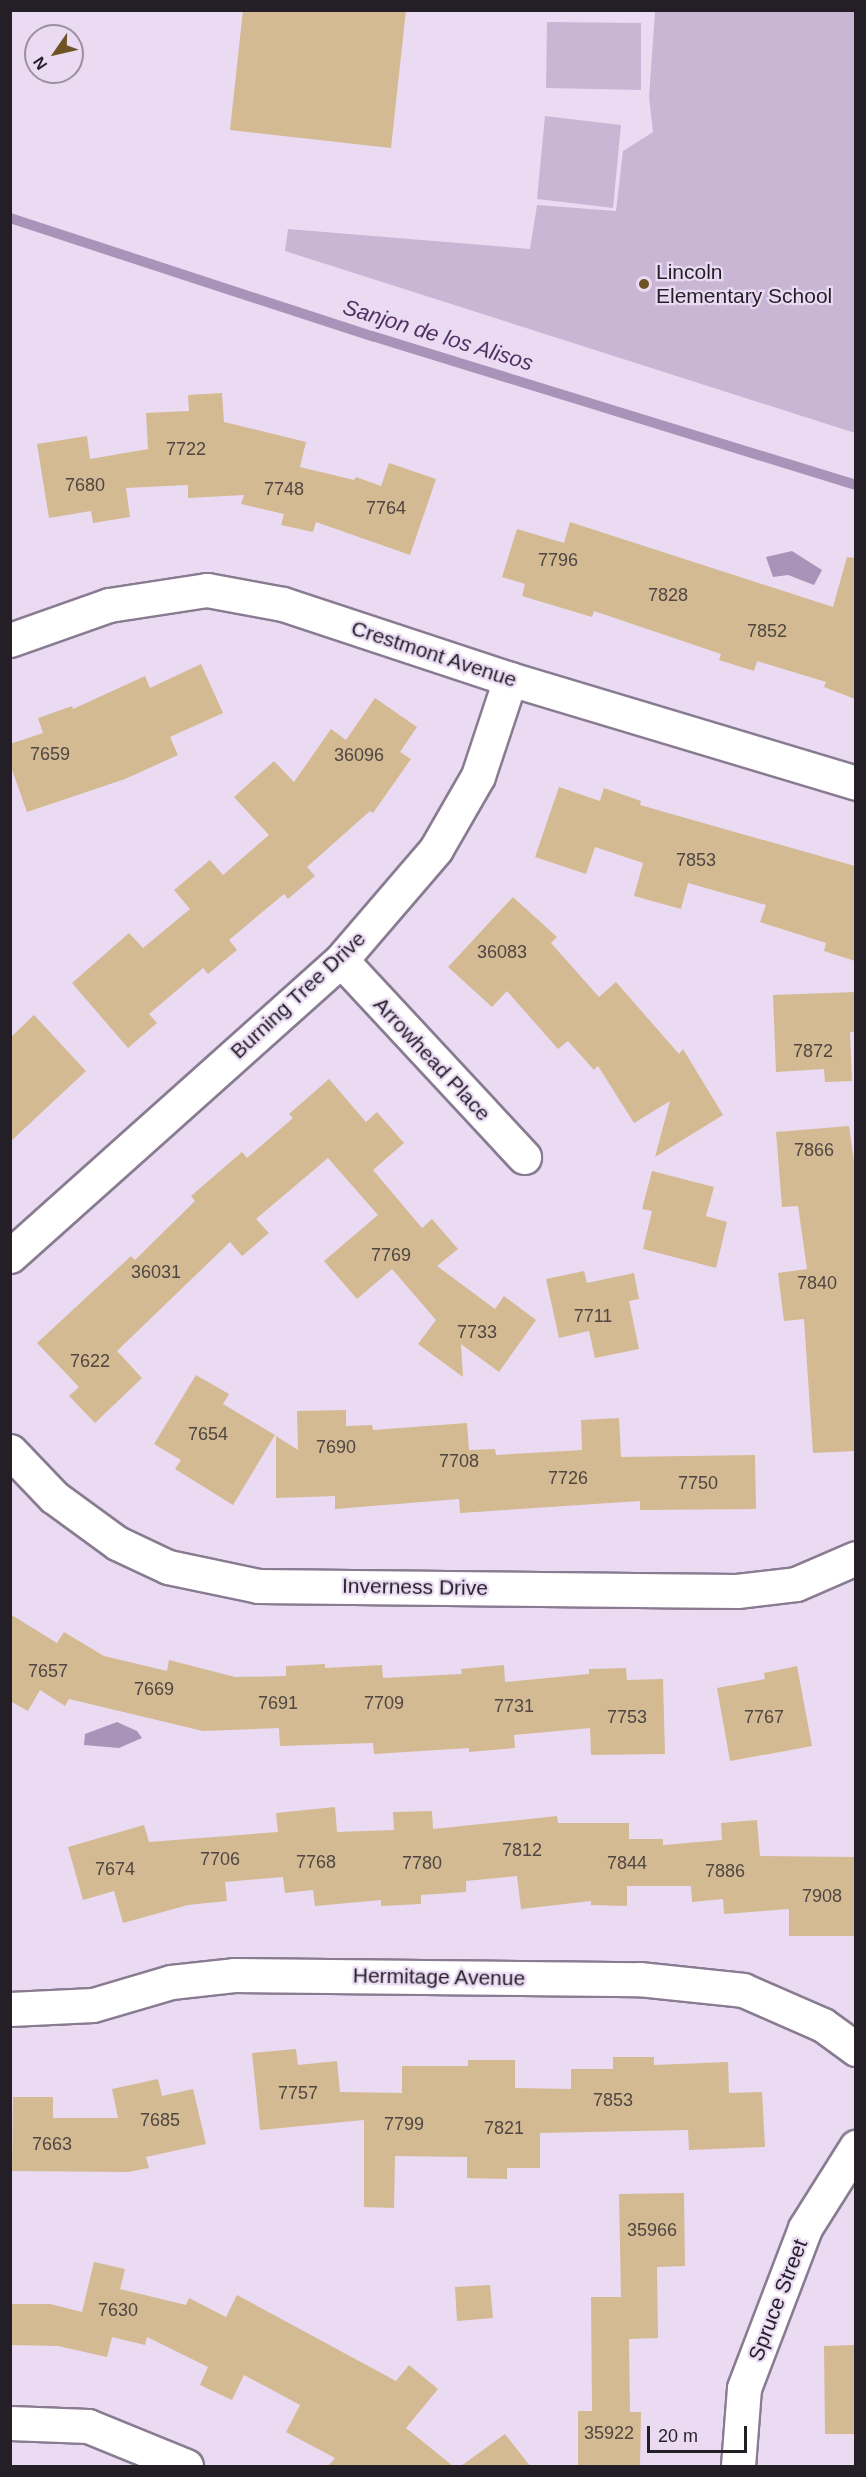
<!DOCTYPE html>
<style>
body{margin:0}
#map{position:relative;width:866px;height:2477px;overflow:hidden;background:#eadbf3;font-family:Arial,sans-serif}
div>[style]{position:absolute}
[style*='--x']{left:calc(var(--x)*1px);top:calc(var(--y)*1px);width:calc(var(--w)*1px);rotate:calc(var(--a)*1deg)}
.green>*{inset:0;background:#c9b6d5}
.water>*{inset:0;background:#aa93b8}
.stream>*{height:10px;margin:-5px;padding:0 5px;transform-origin:5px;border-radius:5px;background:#aa93b8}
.building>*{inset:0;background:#d3ba93}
.roads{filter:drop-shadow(2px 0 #897c91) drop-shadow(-2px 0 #897c91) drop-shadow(0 2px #897c91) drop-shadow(0 -2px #897c91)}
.minor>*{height:33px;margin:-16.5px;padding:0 16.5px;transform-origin:16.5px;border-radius:16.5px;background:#fff}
.dots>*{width:16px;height:16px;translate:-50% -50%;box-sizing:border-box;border:3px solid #eadbf3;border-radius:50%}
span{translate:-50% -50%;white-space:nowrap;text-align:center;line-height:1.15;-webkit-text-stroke:4.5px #eadbf3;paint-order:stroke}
.number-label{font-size:18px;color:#504642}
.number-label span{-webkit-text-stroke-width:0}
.poi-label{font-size:21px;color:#241f27}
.left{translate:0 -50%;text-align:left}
.street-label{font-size:21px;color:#241f27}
.water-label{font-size:22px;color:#503061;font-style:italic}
.frame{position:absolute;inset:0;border:12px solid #241f27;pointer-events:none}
.north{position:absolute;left:24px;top:24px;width:60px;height:60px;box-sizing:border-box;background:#eadbf3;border:2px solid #9b90a1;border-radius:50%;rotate:236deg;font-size:16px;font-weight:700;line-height:24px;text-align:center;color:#241f27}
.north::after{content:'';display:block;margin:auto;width:21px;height:27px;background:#6e5325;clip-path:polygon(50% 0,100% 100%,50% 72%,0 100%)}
.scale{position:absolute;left:647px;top:2426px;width:100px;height:27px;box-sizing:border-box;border:3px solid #241f27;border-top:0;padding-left:8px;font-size:18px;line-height:21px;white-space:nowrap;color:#241f27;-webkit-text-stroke:4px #eadbf3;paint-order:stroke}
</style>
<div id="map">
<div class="green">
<i style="clip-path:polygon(655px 11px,855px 11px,855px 433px,285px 251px,288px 229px,530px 249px,537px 205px,616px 211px,623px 151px,653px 132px,649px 97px)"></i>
<i style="clip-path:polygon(547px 22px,641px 23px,641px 90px,546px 88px)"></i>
<i style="clip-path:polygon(545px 116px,621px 125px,613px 208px,537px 199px)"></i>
</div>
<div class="water">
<i style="clip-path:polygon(792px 551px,822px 570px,814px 585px,788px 575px,773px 577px,766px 557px)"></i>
<i style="clip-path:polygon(117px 1722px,137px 1731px,142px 1738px,119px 1748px,84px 1745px,85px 1734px)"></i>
</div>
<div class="stream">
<i style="--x:10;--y:218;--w:381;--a:18.1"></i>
<i style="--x:372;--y:336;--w:506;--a:17.11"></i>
</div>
<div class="building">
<i style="clip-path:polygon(243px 10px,406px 10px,391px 148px,230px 130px)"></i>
<i style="clip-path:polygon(222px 393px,224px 422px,306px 442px,300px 467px,354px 480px,356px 477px,381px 486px,389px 463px,436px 479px,410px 555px,316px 522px,313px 532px,281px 525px,284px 514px,241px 504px,244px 495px,188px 498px,188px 485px,126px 488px,130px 517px,93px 523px,91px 511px,49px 518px,37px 444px,87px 436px,90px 459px,148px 449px,146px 413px,189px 411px,188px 395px)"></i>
<i style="clip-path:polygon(570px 522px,833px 607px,847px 557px,855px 558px,855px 699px,824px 687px,826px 682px,757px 661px,754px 671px,719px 660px,721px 654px,594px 611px,592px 617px,522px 596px,525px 584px,502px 577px,517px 529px,564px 543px)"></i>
<i style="clip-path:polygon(201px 664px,223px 713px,170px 737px,178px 755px,125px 779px,27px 812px,10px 764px,10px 744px,43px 733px,38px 718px,72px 706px,73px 709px,145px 676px,150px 688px)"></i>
<i style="clip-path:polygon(375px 698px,417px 727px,400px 752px,411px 759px,373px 813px,370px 811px,307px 867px,315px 876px,288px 899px,284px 894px,229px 940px,237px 950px,208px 974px,203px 968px,149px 1014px,157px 1023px,128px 1048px,72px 983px,129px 933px,143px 948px,190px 909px,174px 890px,210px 860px,223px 875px,269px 835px,234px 797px,274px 761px,294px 782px,331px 729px,346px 740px)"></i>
<i style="clip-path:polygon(559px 787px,600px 801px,604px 788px,641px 801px,640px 805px,855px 866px,855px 961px,824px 951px,826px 943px,760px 922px,766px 905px,688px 883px,681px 909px,634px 896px,643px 863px,595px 847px,586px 874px,535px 857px)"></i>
<i style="clip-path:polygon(513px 897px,557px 937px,551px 943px,599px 997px,616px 982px,679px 1054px,683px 1049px,723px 1115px,655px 1157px,670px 1101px,634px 1123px,598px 1066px,594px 1070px,568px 1041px,558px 1049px,507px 991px,492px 1007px,448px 967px)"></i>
<i style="clip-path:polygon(855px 992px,855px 1032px,850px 1032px,852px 1081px,825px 1082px,824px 1069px,776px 1072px,773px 995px)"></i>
<i style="clip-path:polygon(34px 1015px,86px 1071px,10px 1142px,10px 1038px)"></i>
<i style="clip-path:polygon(329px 1079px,366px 1122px,377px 1112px,404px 1143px,373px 1170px,422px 1228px,432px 1219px,458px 1249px,437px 1266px,495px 1309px,504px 1296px,536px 1320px,499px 1372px,461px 1344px,463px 1377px,418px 1344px,436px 1320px,392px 1269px,357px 1299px,324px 1261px,378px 1215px,328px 1158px,256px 1219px,269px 1233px,242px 1256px,230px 1242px,117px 1351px,142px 1378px,95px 1423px,69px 1396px,79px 1387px,37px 1343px,131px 1256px,135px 1260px,195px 1201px,191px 1196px,242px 1152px,247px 1158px,293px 1118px,289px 1114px)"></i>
<i style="clip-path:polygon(849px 1126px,855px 1168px,855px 1451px,813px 1453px,804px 1319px,784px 1321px,778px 1273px,807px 1269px,798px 1206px,782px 1207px,776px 1132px)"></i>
<i style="clip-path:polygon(652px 1171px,714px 1187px,706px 1216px,727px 1222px,716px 1268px,643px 1249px,652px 1211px,642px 1209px)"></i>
<i style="clip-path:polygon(584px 1271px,587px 1283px,634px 1273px,639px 1299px,629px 1301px,639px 1349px,595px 1358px,589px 1331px,559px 1338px,546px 1279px)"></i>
<i style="clip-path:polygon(196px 1375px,229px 1394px,223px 1404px,275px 1435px,233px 1505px,175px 1469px,181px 1460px,154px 1444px)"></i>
<i style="clip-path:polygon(346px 1410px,346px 1426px,372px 1425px,373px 1430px,467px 1423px,469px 1450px,495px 1449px,496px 1455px,582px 1450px,581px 1420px,619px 1418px,621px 1457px,755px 1455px,756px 1509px,640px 1510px,640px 1501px,460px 1513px,459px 1499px,335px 1509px,335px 1496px,276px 1498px,276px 1436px,298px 1450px,297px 1411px)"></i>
<i style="clip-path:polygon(10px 1614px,57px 1643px,64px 1632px,104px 1656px,167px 1671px,169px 1660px,235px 1677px,286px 1676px,286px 1666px,325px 1664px,325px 1668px,382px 1665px,383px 1678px,462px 1674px,461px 1669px,504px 1665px,505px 1682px,589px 1674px,589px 1669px,626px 1668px,627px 1680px,663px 1679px,665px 1754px,591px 1755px,590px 1728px,514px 1735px,515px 1748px,469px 1752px,469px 1748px,374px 1754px,373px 1743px,280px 1746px,279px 1728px,203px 1731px,69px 1699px,65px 1706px,40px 1690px,28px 1711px,10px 1701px)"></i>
<i style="clip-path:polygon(797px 1666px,812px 1746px,730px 1761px,717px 1688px,765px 1679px,764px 1673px)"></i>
<i style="clip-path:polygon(335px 1807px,337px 1832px,394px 1830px,393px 1812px,432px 1811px,433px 1829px,557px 1816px,558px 1823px,629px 1823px,629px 1839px,663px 1839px,663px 1845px,722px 1840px,721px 1823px,757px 1820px,760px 1856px,855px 1857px,855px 1936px,789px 1936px,789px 1909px,724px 1914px,723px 1899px,692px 1902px,691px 1886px,627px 1886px,627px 1906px,591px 1905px,591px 1901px,521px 1909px,517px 1876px,466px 1881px,466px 1892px,421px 1895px,421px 1904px,381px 1906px,381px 1900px,315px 1906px,313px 1890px,285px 1893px,283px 1877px,225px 1882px,227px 1901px,188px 1905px,123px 1923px,114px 1891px,83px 1900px,68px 1847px,144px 1825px,149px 1842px,278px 1832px,276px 1813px)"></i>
<i style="clip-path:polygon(296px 2049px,298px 2065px,337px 2061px,340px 2092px,402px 2093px,402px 2066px,468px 2066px,468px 2060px,515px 2060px,515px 2088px,571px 2089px,571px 2069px,613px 2069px,613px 2057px,654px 2057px,654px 2065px,728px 2062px,729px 2093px,762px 2092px,765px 2147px,689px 2150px,688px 2130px,540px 2133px,540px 2168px,507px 2168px,507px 2179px,467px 2178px,467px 2157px,395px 2156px,394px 2208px,364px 2207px,364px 2120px,260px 2130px,252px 2053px)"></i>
<i style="clip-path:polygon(158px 2079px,162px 2096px,193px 2089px,206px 2144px,146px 2157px,149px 2168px,128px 2172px,12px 2171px,13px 2097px,53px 2097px,53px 2118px,118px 2118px,112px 2089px)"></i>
<i style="clip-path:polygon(684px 2193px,685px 2266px,657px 2267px,658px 2338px,629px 2339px,630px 2412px,641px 2412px,640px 2466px,578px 2466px,578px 2411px,592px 2411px,591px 2297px,621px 2297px,619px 2194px)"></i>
<i style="clip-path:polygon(94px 2262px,125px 2269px,120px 2289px,186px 2305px,189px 2298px,226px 2317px,237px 2295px,396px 2381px,409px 2365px,438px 2389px,406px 2428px,453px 2466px,328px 2466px,335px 2458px,286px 2432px,300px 2405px,244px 2375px,232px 2400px,200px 2385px,208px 2367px,147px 2337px,145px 2345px,112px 2337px,107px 2357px,58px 2346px,10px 2345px,10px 2304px,50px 2304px,82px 2312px)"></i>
<i style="clip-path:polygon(490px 2285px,493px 2318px,457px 2321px,455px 2287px)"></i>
<i style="clip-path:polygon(855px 2345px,855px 2434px,825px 2434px,824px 2346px)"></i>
<i style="clip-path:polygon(505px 2434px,530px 2466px,461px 2466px)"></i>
</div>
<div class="roads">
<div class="minor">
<i style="--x:10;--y:640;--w:105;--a:-19.5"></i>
<i style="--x:109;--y:605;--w:99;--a:-8.7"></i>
<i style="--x:207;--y:590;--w:77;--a:10.4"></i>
<i style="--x:283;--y:604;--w:239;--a:18.3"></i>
<i style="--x:510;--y:679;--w:361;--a:16.7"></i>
<i style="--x:341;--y:960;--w:269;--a:47.1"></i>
<i style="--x:10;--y:1256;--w:444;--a:-41.8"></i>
<i style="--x:341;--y:960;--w:146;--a:-49.4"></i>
<i style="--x:436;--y:849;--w:84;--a:-60.1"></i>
<i style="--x:478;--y:776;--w:102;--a:-71.7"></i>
<i style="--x:10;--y:1451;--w:64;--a:46.3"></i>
<i style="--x:54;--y:1497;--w:78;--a:36.1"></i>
<i style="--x:117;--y:1543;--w:56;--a:25.2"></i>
<i style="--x:168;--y:1567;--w:92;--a:11.9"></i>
<i style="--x:258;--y:1586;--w:479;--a:0.6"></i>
<i style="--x:737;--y:1591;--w:59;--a:-6.8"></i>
<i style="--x:796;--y:1584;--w:65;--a:-23.4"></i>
<i style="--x:10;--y:2009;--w:83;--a:-2.8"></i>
<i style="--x:93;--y:2005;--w:81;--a:-16.4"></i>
<i style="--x:171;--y:1982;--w:63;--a:-6.3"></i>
<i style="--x:234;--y:1975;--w:405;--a:0.6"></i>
<i style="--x:639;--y:1979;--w:105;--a:6"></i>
<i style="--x:743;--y:1990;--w:87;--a:23.6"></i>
<i style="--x:823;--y:2025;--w:41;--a:36"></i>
<i style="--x:10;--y:2423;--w:78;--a:2.2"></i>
<i style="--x:88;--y:2426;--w:106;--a:22.2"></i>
<i style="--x:738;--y:2466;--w:78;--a:-85.6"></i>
<i style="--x:744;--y:2388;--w:171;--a:-69.1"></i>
<i style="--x:805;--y:2228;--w:96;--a:-57.8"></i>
</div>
</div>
<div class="dots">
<i style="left:644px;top:284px;background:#6e5325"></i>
</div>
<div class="number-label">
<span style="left:186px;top:449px">7722</span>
<span style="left:85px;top:485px">7680</span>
<span style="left:284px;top:489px">7748</span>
<span style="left:386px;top:508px">7764</span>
<span style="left:558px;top:560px">7796</span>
<span style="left:668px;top:595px">7828</span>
<span style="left:767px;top:631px">7852</span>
<span style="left:50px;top:754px">7659</span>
<span style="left:359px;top:755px">36096</span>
<span style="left:696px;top:860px">7853</span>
<span style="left:502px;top:952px">36083</span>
<span style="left:813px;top:1051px">7872</span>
<span style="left:814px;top:1150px">7866</span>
<span style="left:391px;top:1255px">7769</span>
<span style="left:156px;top:1272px">36031</span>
<span style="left:817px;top:1283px">7840</span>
<span style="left:593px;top:1316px">7711</span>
<span style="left:477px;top:1332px">7733</span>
<span style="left:90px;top:1361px">7622</span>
<span style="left:208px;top:1434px">7654</span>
<span style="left:336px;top:1447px">7690</span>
<span style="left:459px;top:1461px">7708</span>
<span style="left:568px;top:1478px">7726</span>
<span style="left:698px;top:1483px">7750</span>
<span style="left:48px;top:1671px">7657</span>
<span style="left:154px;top:1689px">7669</span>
<span style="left:278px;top:1703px">7691</span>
<span style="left:384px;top:1703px">7709</span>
<span style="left:514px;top:1706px">7731</span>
<span style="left:627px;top:1717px">7753</span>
<span style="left:764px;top:1717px">7767</span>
<span style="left:522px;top:1850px">7812</span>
<span style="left:220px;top:1859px">7706</span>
<span style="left:316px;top:1862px">7768</span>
<span style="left:422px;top:1863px">7780</span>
<span style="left:627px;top:1863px">7844</span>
<span style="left:115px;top:1869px">7674</span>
<span style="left:725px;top:1871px">7886</span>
<span style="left:822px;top:1896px">7908</span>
<span style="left:298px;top:2093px">7757</span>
<span style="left:613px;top:2100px">7853</span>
<span style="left:160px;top:2120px">7685</span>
<span style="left:404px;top:2124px">7799</span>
<span style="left:504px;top:2128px">7821</span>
<span style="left:52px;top:2144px">7663</span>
<span style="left:652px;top:2230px">35966</span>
<span style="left:118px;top:2310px">7630</span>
<span style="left:609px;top:2433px">35922</span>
</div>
<div class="poi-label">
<span class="left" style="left:656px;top:284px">Lincoln<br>Elementary School</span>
</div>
<div class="street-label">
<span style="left:434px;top:654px;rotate:18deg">Crestmont Avenue</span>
<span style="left:298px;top:995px;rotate:-43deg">Burning Tree Drive</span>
<span style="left:432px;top:1059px;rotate:47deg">Arrowhead Place</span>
<span style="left:415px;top:1587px;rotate:1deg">Inverness Drive</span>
<span style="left:439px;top:1977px;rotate:1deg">Hermitage Avenue</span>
<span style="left:778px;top:2300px;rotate:-69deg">Spruce Street</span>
</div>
<div class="water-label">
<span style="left:438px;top:335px;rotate:17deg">Sanjon de los Alisos</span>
</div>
<div class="frame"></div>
<div class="north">N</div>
<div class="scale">20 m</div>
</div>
